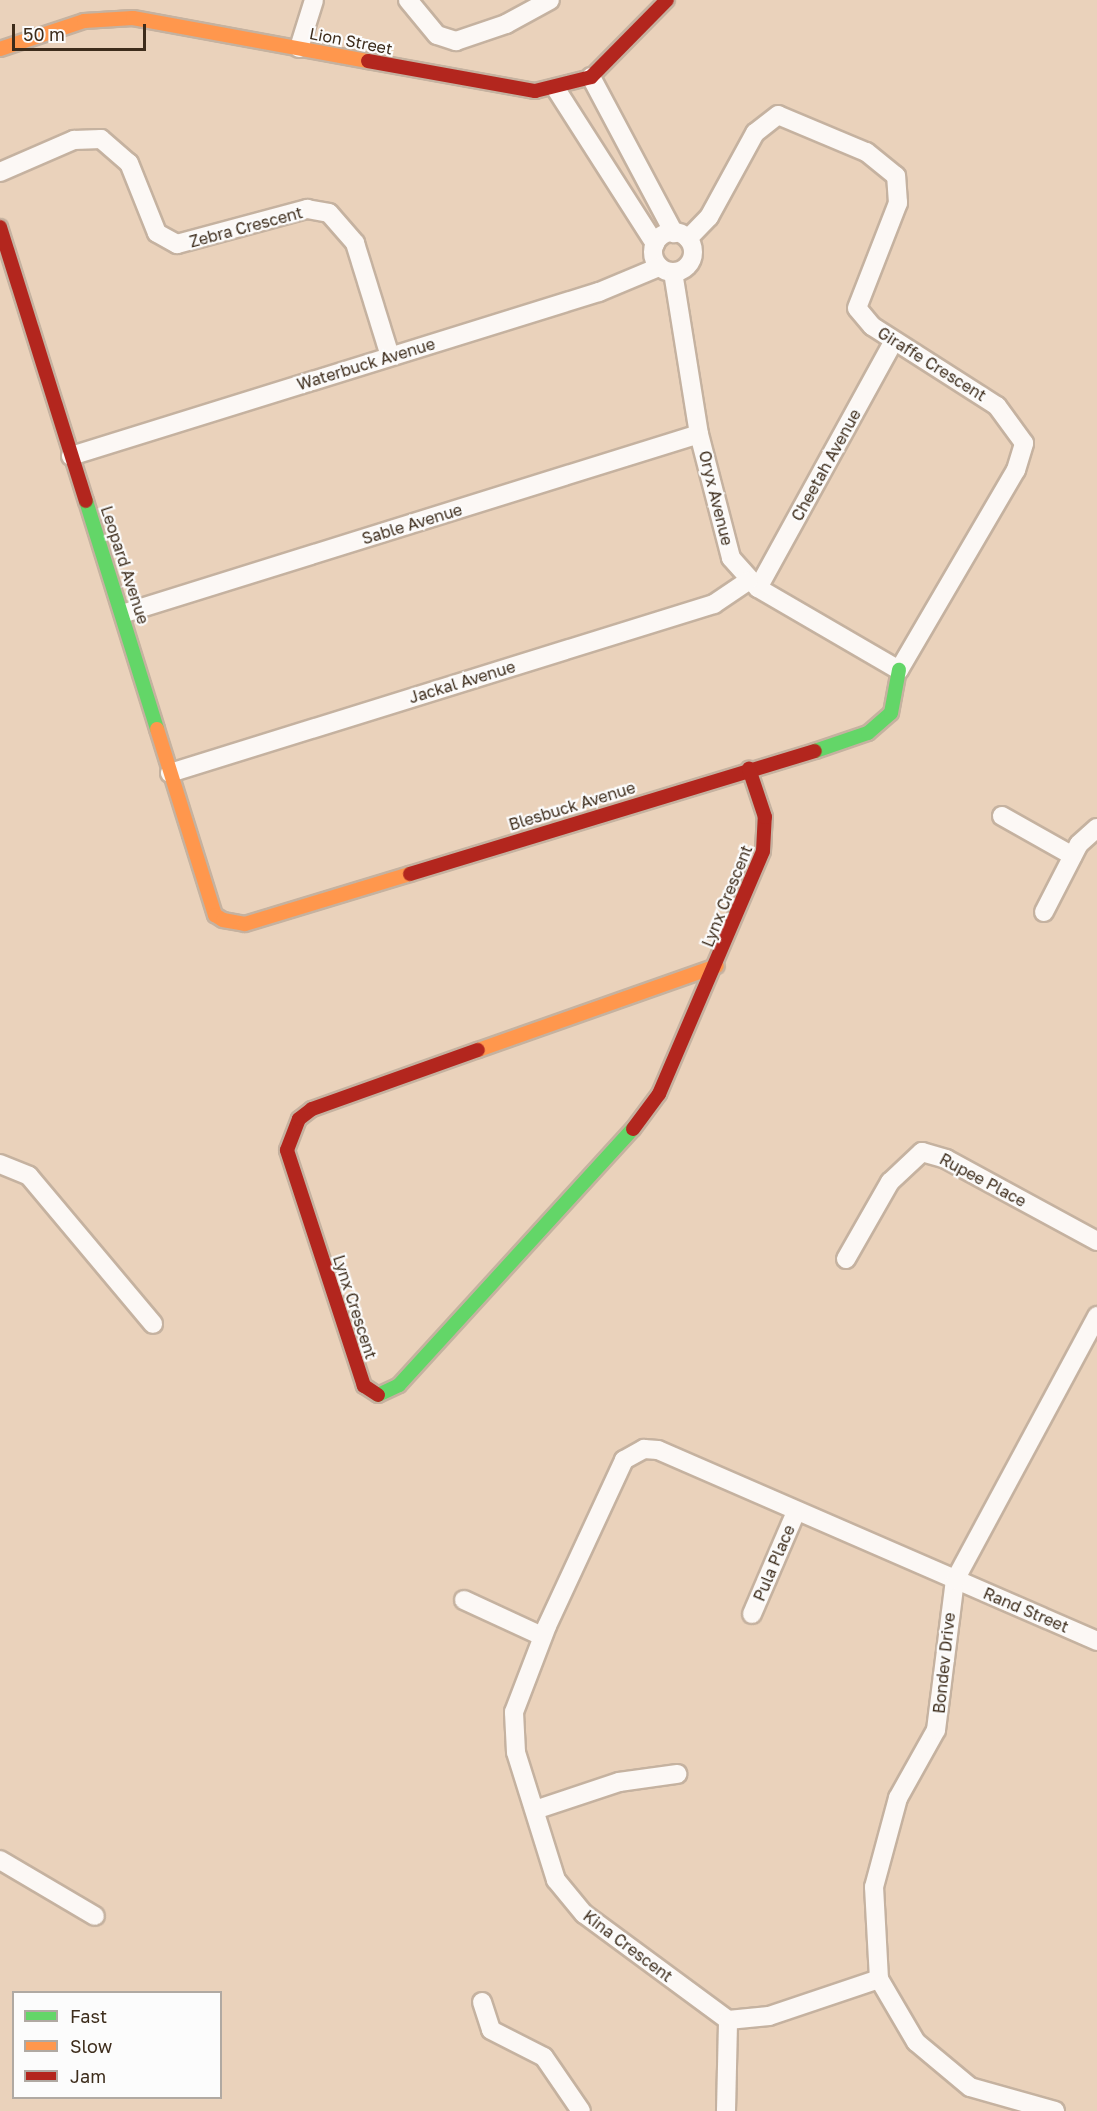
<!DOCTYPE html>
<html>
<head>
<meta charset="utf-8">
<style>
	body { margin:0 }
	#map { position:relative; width:1097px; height:2111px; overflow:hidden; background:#ead2bb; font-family:"Golos Text",sans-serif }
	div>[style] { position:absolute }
	.roads { filter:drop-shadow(2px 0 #c5b2a0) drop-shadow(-2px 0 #c5b2a0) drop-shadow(0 2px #c5b2a0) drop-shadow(0 -2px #c5b2a0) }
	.street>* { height:18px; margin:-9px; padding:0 9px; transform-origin:9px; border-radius:9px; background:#fcf8f5 }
	.street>.ring { margin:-9px; padding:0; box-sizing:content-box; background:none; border:18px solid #fcf8f5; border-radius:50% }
	.fast>* { height:14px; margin:-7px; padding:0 7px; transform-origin:7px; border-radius:7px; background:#63d668 }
	.slow>* { height:14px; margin:-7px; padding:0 7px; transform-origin:7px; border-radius:7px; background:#ff974d }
	.jam>* { height:14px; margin:-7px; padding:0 7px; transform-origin:7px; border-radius:7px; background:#b3261e }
	span { translate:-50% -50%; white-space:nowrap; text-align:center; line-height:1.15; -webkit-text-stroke:4.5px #fcfcfc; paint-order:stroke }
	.street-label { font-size:16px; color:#3d2c1b }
	.legend { position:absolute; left:12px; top:1991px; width:210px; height:108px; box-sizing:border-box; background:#fcfcfc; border:2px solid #b0a9a2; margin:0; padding:8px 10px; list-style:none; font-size:18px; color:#3d2c1b }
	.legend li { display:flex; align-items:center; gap:12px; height:30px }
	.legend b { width:30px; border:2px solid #b0a9a2 }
	.scale { position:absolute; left:12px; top:24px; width:134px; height:27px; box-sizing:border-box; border:3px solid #3d2c1b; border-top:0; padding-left:8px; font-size:18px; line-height:21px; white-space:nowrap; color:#3d2c1b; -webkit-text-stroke:4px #fcfcfc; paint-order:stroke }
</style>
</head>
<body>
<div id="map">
	<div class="roads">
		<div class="street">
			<i style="left:408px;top:0;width:45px;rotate:50.4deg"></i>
			<i style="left:437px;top:35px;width:20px;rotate:18deg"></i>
			<i style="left:456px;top:41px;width:53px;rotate:-18.8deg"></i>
			<i style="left:506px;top:24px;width:50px;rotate:-28.6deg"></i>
			<i style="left:299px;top:48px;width:50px;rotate:-72.6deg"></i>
			<i style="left:591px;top:77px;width:177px;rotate:62deg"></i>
			<i style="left:556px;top:89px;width:184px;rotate:57.4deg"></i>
			<i style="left:0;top:172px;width:81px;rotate:-23.4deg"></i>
			<i style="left:74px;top:140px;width:27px;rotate:-2deg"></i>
			<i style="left:101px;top:139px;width:37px;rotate:41deg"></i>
			<i style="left:129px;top:163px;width:75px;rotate:68.2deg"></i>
			<i style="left:157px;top:233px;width:23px;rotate:29deg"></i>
			<i style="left:177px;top:244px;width:135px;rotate:-15.1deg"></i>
			<i style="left:307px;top:209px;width:22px;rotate:10deg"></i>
			<i style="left:329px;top:213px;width:40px;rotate:49deg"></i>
			<i style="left:355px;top:243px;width:118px;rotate:72.8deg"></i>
			<i class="ring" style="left:653px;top:232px;width:22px;height:22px"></i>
			<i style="left:673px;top:272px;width:164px;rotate:80.9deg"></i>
			<i style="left:699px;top:434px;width:128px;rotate:75.5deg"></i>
			<i style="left:731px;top:558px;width:40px;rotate:48deg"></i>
			<i style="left:758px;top:588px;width:163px;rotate:30.2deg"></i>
			<i style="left:899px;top:670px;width:232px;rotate:-59.7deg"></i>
			<i style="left:1016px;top:470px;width:28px;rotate:-73deg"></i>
			<i style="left:1024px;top:443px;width:46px;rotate:-126.1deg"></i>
			<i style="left:997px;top:406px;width:148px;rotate:-147.4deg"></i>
			<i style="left:872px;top:326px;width:23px;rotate:-130deg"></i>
			<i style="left:857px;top:308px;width:113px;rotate:-68.7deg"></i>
			<i style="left:898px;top:203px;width:27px;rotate:-94deg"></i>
			<i style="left:896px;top:176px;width:38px;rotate:-141deg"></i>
			<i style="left:866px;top:152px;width:95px;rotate:-157.2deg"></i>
			<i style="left:778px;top:115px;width:29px;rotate:142deg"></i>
			<i style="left:755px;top:133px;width:96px;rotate:118.7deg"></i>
			<i style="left:709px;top:217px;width:30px;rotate:134deg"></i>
			<i style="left:71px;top:456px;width:553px;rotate:-17.26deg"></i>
			<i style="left:599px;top:292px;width:65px;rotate:-22.6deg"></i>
			<i style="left:758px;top:588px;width:282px;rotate:-61.2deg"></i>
			<i style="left:125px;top:613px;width:601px;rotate:-17.32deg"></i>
			<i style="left:170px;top:773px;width:570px;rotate:-17.26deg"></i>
			<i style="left:714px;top:604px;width:41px;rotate:-34.1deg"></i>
			<i style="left:1002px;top:816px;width:81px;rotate:29.4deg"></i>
			<i style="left:1044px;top:912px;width:76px;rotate:-62.8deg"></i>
			<i style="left:1079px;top:844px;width:24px;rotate:-42deg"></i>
			<i style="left:0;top:1164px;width:31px;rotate:22deg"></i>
			<i style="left:29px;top:1176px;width:193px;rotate:50deg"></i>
			<i style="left:846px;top:1259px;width:89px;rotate:-60.3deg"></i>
			<i style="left:890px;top:1182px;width:44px;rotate:-43.2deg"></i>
			<i style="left:922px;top:1152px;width:25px;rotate:16deg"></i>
			<i style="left:946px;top:1159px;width:172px;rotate:28.5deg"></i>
			<i style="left:464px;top:1600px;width:86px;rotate:24.8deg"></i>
			<i style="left:752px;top:1614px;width:111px;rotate:-66.7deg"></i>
			<i style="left:535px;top:1810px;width:89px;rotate:-18.4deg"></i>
			<i style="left:619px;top:1782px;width:59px;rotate:-7.9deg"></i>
			<i style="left:0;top:1860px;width:110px;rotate:30.5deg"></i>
			<i style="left:879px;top:1979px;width:116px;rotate:161.4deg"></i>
			<i style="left:769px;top:2016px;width:41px;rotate:174.4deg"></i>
			<i style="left:728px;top:2020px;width:179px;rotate:-143.6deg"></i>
			<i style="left:584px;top:1914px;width:44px;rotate:-129.5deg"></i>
			<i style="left:556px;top:1880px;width:134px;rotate:-107.4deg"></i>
			<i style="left:516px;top:1752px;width:40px;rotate:-92.9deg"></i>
			<i style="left:514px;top:1712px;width:92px;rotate:-69deg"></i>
			<i style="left:547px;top:1626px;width:183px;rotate:-65.1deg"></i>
			<i style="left:624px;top:1460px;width:23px;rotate:-29deg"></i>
			<i style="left:644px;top:1449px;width:14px;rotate:4deg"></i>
			<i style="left:658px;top:1450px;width:479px;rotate:23.5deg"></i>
			<i style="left:482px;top:2002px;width:29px;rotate:72deg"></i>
			<i style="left:491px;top:2030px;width:59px;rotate:27deg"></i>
			<i style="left:544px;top:2057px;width:65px;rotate:55.6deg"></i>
			<i style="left:726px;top:2111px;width:91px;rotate:-88.7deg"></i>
			<i style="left:1055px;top:2111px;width:88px;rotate:-164.2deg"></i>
			<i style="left:970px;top:2087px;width:70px;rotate:-140.2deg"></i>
			<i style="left:916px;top:2042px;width:73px;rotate:-120.4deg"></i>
			<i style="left:879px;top:1979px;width:92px;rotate:-93.1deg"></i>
			<i style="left:874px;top:1887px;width:92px;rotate:-74.9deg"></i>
			<i style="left:898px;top:1798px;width:78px;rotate:-60.8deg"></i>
			<i style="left:936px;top:1730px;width:151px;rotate:-82.8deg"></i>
			<i style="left:955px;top:1580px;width:300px;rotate:-61.7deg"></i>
		</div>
		<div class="fast">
			<i style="left:86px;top:501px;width:239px;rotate:72.7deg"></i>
			<i style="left:815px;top:751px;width:56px;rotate:-18.8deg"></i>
			<i style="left:868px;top:733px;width:30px;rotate:-41deg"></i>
			<i style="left:891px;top:713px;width:44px;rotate:-79.5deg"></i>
			<i style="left:378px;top:1395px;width:23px;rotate:-25deg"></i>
			<i style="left:399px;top:1385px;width:347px;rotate:-47.6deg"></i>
		</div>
		<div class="slow">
			<i style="left:0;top:49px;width:89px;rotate:-18.4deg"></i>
			<i style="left:84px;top:21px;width:49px;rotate:-3.5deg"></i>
			<i style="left:133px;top:18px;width:239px;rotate:10.4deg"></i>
			<i style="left:157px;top:729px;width:195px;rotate:72.7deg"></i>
			<i style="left:215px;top:915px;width:9px;rotate:32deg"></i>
			<i style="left:223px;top:920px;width:22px;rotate:10deg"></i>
			<i style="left:245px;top:924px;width:172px;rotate:-16.9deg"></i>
			<i style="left:478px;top:1050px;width:253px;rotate:-19.4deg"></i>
		</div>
		<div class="jam">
			<i style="left:368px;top:61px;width:170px;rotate:10.2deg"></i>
			<i style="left:535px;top:91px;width:58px;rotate:-14deg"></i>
			<i style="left:591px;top:77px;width:108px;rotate:-45.4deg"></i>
			<i style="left:0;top:227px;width:287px;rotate:72.6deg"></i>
			<i style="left:410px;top:874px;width:423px;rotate:-16.9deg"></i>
			<i style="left:633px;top:1129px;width:44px;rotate:-53.4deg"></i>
			<i style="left:659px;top:1094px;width:264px;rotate:-66.8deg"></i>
			<i style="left:763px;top:851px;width:34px;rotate:-87deg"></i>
			<i style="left:765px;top:817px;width:51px;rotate:-108.4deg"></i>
			<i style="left:378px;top:1395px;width:17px;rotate:-147deg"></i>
			<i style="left:364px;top:1386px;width:248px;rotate:-108.1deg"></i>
			<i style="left:287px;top:1150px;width:33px;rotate:-69deg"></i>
			<i style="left:299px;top:1119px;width:16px;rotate:-38deg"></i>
			<i style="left:312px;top:1109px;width:176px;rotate:-19.6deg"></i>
		</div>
	</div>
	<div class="street-label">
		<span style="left:351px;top:41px;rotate:11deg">Lion Street</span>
		<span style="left:246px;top:227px;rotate:-15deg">Zebra Crescent</span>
		<span style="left:366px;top:364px;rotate:-17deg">Waterbuck Avenue</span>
		<span style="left:932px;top:364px;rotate:32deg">Giraffe Crescent</span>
		<span style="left:826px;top:465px;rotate:-61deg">Cheetah Avenue</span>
		<span style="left:716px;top:498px;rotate:76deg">Oryx Avenue</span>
		<span style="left:412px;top:524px;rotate:-17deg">Sable Avenue</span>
		<span style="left:125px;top:565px;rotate:72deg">Leopard Avenue</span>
		<span style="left:462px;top:682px;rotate:-17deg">Jackal Avenue</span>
		<span style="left:572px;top:806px;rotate:-17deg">Blesbuck Avenue</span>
		<span style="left:727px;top:896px;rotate:-68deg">Lynx Crescent</span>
		<span style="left:983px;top:1180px;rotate:28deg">Rupee Place</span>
		<span style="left:355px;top:1307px;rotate:72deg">Lynx Crescent</span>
		<span style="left:774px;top:1563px;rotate:-67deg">Pula Place</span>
		<span style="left:1026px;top:1610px;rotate:23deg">Rand Street</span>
		<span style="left:944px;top:1663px;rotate:-84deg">Bondev Drive</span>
		<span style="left:628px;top:1946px;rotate:37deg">Kina Crescent</span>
	</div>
	<ul class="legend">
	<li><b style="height:8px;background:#63d668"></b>Fast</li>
	<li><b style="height:8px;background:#ff974d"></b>Slow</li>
	<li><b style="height:8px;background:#b3261e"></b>Jam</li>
	</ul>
	<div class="scale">50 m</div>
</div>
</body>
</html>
